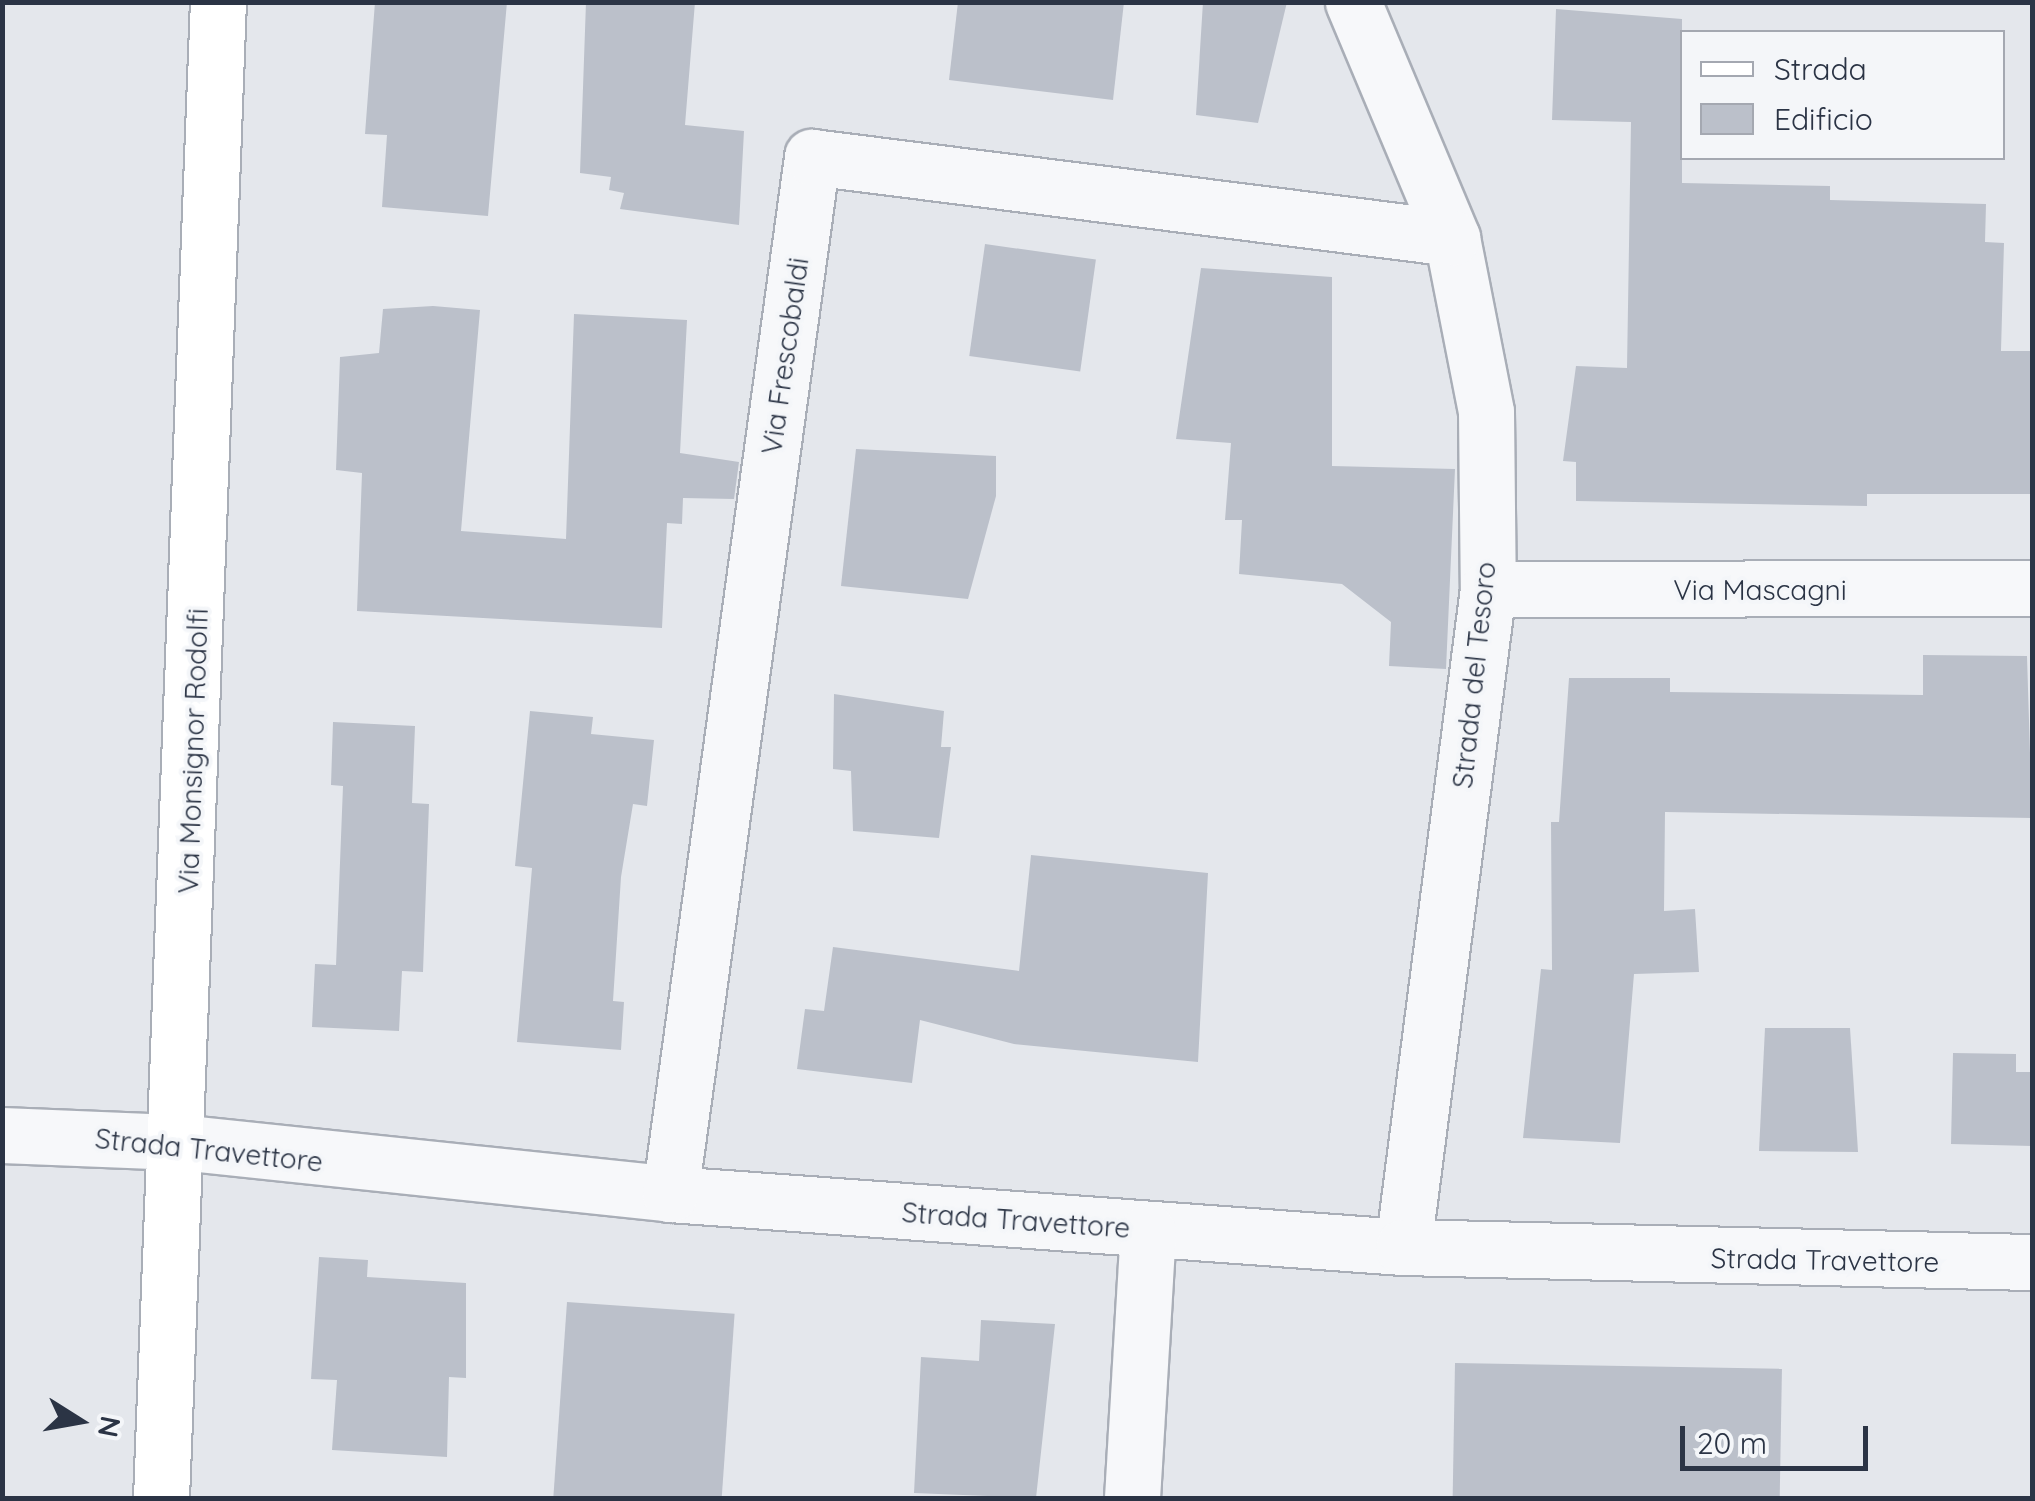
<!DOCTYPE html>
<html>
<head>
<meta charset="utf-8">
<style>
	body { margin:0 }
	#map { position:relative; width:2035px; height:1501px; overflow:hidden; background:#e4e7ec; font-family:Quicksand,sans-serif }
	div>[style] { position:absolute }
	.building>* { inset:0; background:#bbc0ca; transform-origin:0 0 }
	.roads { filter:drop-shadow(2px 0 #a9aeb7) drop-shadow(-2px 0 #a9aeb7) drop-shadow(0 2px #a9aeb7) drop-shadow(0 -2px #a9aeb7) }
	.street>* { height:55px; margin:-27.5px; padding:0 27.5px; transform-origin:27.5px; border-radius:27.5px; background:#f7f8fa }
	.secondary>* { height:55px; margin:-27.5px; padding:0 27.5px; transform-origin:27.5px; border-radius:27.5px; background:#fff }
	span { translate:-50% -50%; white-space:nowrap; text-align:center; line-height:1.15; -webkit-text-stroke:8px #f4f6f9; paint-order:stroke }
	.street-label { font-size:28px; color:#2b3445 }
	.frame { position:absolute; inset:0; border:5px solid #2b3445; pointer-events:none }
	.legend { position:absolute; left:1680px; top:30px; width:325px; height:130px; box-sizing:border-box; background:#f4f6f9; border:2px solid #a4a8b1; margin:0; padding:12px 18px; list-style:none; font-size:30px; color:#2b3445 }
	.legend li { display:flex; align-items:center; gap:20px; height:50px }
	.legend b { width:50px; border:2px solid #a4a8b1 }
	.north { position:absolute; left:30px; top:1371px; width:100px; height:100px; -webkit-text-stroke:8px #f4f6f9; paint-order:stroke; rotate:101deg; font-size:28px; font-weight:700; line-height:40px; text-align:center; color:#2b3445 }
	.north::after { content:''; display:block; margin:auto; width:35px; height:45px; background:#2b3445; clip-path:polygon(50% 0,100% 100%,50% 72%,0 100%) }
	.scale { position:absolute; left:1680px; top:1426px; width:188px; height:45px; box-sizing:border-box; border:5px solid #2b3445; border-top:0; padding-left:12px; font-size:30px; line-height:35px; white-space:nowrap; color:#2b3445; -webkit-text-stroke:8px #f4f6f9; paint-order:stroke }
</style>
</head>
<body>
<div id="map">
	<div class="building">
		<i style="clip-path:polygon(375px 2px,507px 2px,488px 216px,382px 207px,387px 135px,365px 134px)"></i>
		<i style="clip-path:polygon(586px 2px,695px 2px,685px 125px,744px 131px,739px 225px,620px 209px,624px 193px,609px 190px,611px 177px,580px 173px)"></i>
		<i style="clip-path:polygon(958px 2px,1124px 2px,1113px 100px,949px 80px)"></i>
		<i style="clip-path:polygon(1203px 2px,1287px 2px,1258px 123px,1196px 115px)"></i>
		<i style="clip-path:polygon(1556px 9px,1682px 19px,1682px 183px,1830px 186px,1830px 200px,1986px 204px,1985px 242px,2004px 243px,2001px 351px,2032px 351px,2032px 494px,1867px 494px,1867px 506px,1576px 501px,1576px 462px,1563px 461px,1576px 366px,1627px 368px,1631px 122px,1552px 120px)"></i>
		<i style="left:985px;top:244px;width:112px;height:113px;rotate:8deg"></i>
		<i style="clip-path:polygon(1201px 268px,1332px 277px,1332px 466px,1455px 469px,1446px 669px,1389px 666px,1391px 622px,1342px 584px,1239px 574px,1242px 520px,1225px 520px,1231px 443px,1176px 439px)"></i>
		<i style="clip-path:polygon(433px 306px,480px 310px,461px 531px,566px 539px,574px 314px,687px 320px,680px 453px,739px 462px,734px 499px,683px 498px,682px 524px,667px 523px,662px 628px,357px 611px,362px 473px,336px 470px,340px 357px,379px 353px,383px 309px)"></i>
		<i style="clip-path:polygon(856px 449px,996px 456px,996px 496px,968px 599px,841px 586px)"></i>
		<i style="clip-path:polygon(1923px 655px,2027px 656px,2032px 818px,1665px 812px,1664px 911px,1695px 909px,1699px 972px,1634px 974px,1620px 1143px,1523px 1138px,1541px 969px,1552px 970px,1551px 822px,1559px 822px,1569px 678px,1670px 678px,1670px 692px,1923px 695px)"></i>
		<i style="clip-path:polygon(834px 694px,944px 711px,941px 747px,951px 747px,939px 838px,853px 831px,851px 771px,833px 769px)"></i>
		<i style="clip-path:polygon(530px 711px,593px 717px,591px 734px,654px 740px,647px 806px,633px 804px,621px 877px,613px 1001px,624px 1002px,621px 1050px,517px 1042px,532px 868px,515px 866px)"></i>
		<i style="clip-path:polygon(333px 722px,415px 726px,412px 803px,429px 804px,423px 972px,402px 971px,399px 1031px,312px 1027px,315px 964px,336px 965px,343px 786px,331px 785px)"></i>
		<i style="clip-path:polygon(1031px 855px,1208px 873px,1198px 1062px,1014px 1044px,920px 1020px,912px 1083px,797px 1069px,805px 1009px,824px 1011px,833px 947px,1019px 971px)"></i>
		<i style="clip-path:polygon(1765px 1028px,1850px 1028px,1858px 1152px,1759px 1151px)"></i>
		<i style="clip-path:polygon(1953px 1053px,2016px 1054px,2016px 1072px,2032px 1072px,2032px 1146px,1951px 1144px)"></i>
		<i style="clip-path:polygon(319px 1257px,368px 1260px,367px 1277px,466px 1283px,466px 1378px,449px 1377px,447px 1457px,332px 1450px,337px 1380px,311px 1379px)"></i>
		<i style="left:567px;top:1302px;width:168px;height:197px;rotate:4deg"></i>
		<i style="clip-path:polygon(981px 1320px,1055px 1324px,1036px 1498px,914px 1493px,921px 1357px,979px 1361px)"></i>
		<i style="left:1455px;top:1363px;width:327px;height:135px;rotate:1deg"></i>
	</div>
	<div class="roads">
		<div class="street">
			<i style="left:1353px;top:2px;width:256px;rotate:67.2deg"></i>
			<i style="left:1452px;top:238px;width:177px;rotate:78.9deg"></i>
			<i style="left:1486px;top:412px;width:177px;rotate:89.4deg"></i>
			<i style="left:1488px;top:589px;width:663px;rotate:97.36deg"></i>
			<i style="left:1488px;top:589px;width:544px;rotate:-0.11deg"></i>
			<i style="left:2px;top:1135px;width:177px;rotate:2.3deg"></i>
			<i style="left:179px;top:1142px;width:494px;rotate:6deg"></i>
			<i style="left:670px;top:1194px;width:735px;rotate:4.14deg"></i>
			<i style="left:1403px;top:1247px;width:629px;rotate:1.37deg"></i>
			<i style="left:670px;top:1194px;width:1047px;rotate:-82.2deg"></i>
			<i style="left:812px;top:157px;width:645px;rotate:7.21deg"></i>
			<i style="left:1132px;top:1498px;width:267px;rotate:-86.6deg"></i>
		</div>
		<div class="secondary">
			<i style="left:161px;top:1498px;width:1497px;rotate:-87.82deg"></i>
		</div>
	</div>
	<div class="street-label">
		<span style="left:785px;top:356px;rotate:-82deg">Via Frescobaldi</span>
		<span style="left:1760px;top:590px">Via Mascagni</span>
		<span style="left:1474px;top:675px;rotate:-84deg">Strada del Tesoro</span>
		<span style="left:193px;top:751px;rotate:-88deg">Via Monsignor Rodolfi</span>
		<span style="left:209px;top:1150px;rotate:6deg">Strada Travettore</span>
		<span style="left:1016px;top:1220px;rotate:4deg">Strada Travettore</span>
		<span style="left:1825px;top:1260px;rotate:1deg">Strada Travettore</span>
	</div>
	<div class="frame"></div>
	<ul class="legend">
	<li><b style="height:12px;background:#fff"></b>Strada</li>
	<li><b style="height:28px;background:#bbc0ca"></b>Edificio</li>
	</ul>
	<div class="north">N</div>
	<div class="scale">20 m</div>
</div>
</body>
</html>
